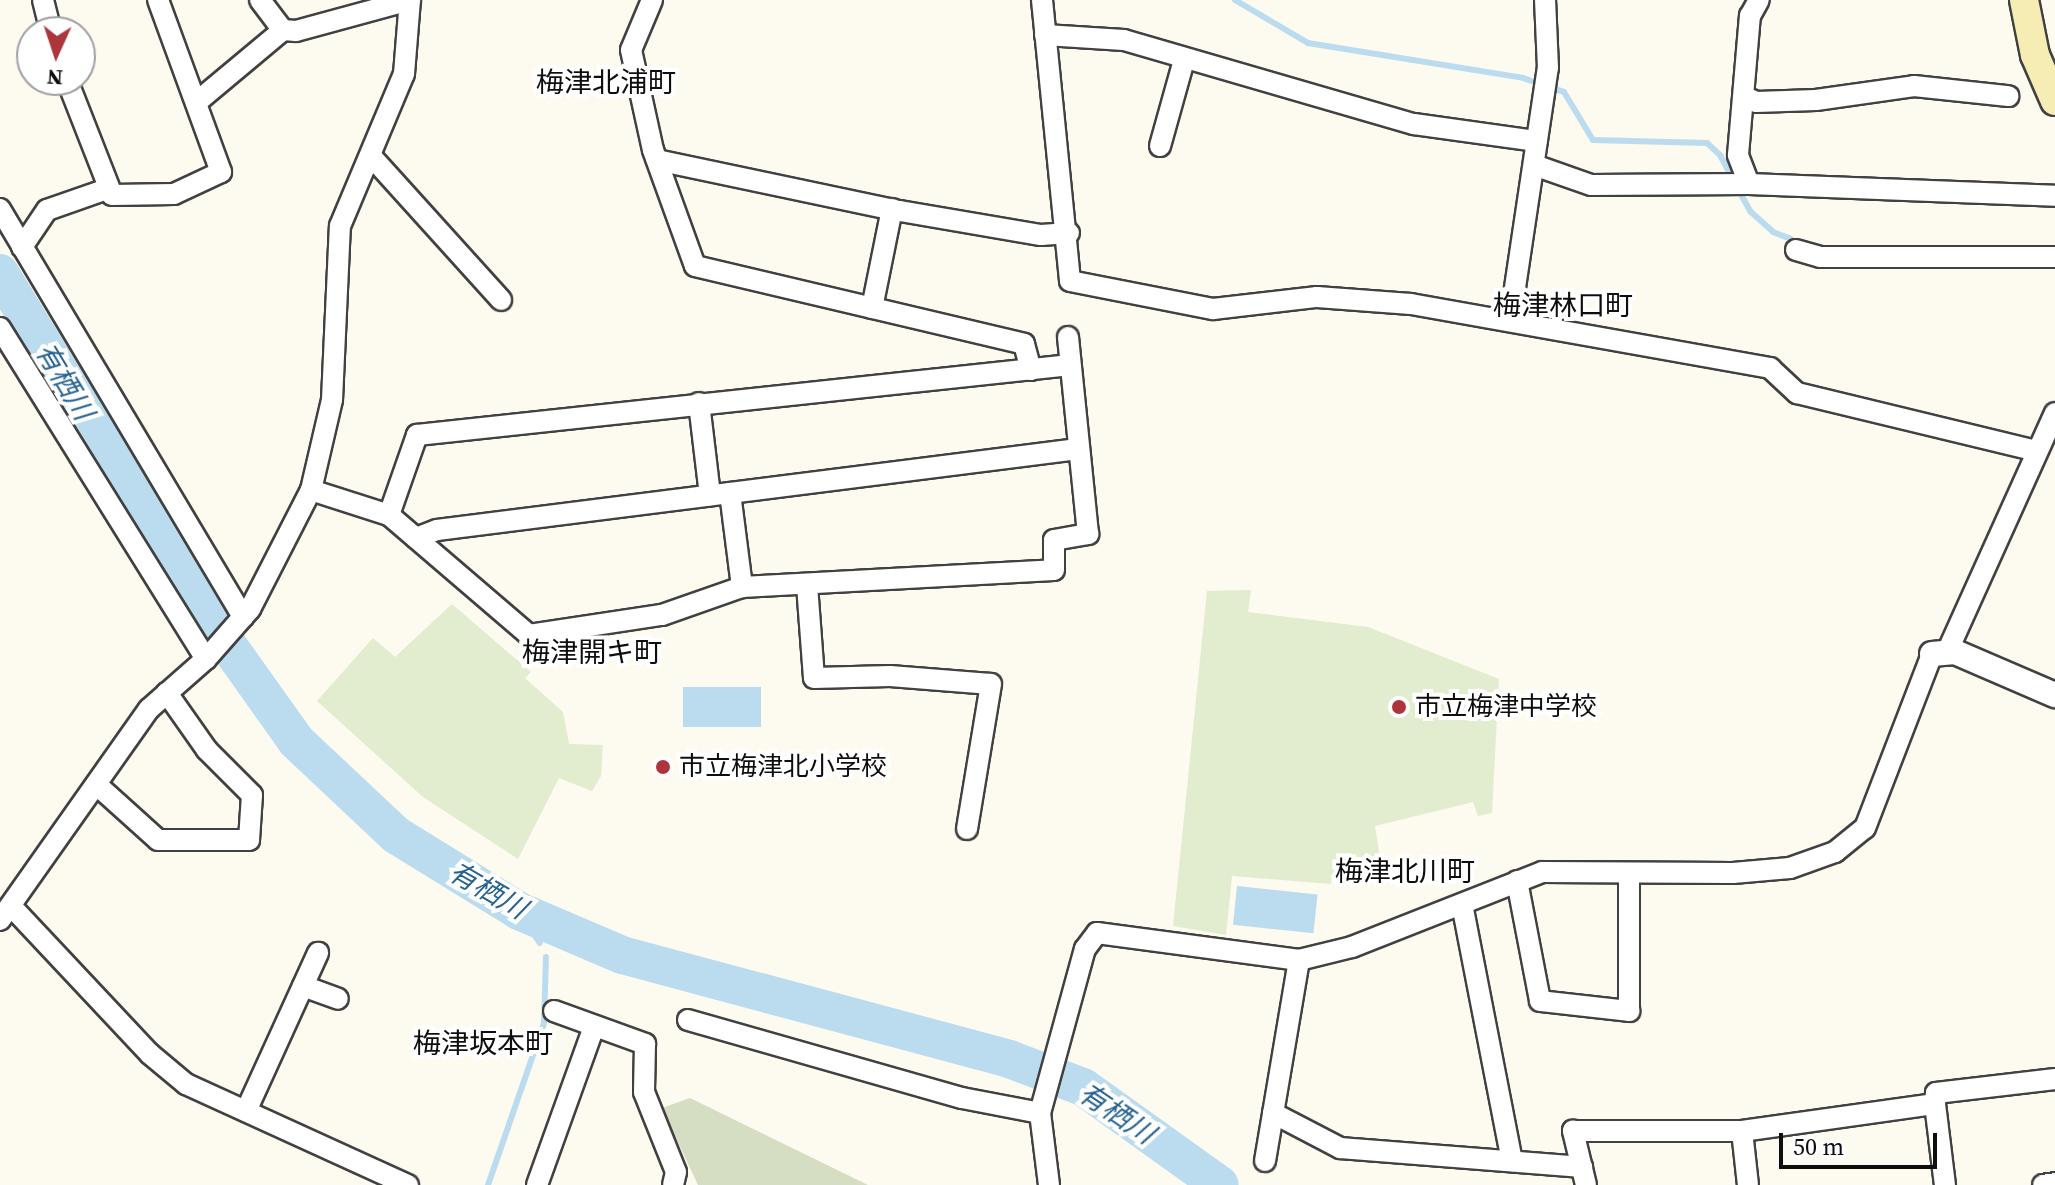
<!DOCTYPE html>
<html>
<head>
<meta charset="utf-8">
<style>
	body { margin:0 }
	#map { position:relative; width:2055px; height:1185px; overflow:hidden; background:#fdfaf0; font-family:"Source Serif 4","Noto Sans JP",serif }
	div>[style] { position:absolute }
	.cemetery>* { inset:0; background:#d5ddc3 }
	.pitch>* { inset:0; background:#e2ecce }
	.water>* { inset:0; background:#bbdcef; transform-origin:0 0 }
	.stream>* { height:6px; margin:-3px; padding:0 3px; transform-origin:3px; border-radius:3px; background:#bbdcef }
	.river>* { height:38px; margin:-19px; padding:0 19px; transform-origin:19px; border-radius:19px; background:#bbdcef }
	.roads { filter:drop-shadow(2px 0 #414141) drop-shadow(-2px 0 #414141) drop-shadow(0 2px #414141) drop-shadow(0 -2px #414141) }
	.minor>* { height:20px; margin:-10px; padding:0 10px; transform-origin:10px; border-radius:10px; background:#fff }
	.tertiary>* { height:24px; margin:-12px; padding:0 12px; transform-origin:12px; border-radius:12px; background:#fff }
	.secondary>* { height:28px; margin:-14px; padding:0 14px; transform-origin:14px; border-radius:14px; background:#f5edb3 }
	.dots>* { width:22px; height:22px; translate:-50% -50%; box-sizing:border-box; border:4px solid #fff; border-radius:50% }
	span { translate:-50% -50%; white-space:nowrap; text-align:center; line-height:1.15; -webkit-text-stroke:8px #fff; paint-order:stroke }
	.poi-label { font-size:26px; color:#0e0e0e }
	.left { translate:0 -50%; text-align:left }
	.neighbourhood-label { font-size:28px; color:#0e0e0e }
	.water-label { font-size:28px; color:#266391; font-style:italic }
	.north { position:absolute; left:16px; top:16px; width:80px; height:80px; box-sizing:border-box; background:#fff; border:2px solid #9f9f9f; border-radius:50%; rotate:183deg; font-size:22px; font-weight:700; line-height:32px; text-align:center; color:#0e0e0e }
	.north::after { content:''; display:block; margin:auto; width:28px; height:36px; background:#ad363d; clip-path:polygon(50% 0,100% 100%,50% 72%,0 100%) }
	.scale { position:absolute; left:1779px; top:1133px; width:158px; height:36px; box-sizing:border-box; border:4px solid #0e0e0e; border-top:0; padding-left:10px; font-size:24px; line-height:28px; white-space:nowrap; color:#0e0e0e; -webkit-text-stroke:6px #fff; paint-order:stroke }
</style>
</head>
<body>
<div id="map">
	<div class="cemetery">
		<i style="clip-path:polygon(690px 1098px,868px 1185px,698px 1185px,662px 1108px)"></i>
	</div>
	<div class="pitch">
		<i style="clip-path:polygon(1251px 590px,1248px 612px,1368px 627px,1499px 679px,1492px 813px,1478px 816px,1473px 802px,1375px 826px,1383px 878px,1332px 874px,1331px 884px,1232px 876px,1226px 935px,1173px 926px,1207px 591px)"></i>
		<i style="clip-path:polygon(452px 604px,531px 672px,525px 678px,563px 712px,569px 744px,603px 745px,601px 776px,592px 791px,559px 778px,518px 859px,423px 797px,317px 701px,373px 638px,395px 657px)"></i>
	</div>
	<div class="water">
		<i style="left:683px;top:687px;width:78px;height:40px"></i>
		<i style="left:1237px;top:886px;width:81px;height:39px;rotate:6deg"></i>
	</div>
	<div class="stream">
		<i style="left:1235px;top:0;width:85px;rotate:30.5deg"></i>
		<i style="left:1308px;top:43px;width:218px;rotate:9.2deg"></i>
		<i style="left:1523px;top:78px;width:43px;rotate:18.9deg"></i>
		<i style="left:1564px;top:92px;width:56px;rotate:58.9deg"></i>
		<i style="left:1593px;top:140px;width:114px;rotate:1.5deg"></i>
		<i style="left:1707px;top:143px;width:18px;rotate:43deg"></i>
		<i style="left:1720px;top:155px;width:27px;rotate:62deg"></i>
		<i style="left:1738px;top:189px;width:26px;rotate:61deg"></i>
		<i style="left:1751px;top:212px;width:30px;rotate:42deg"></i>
		<i style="left:1773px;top:232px;width:19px;rotate:21deg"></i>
		<i style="left:519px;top:911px;width:38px;rotate:57deg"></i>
		<i style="left:488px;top:1185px;width:171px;rotate:-70.9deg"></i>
		<i style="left:544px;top:1023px;width:66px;rotate:-88.3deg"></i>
	</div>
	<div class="river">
		<i style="left:0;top:273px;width:411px;rotate:58.7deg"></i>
		<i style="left:213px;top:624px;width:143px;rotate:54.6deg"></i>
		<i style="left:296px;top:741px;width:137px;rotate:43.2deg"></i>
		<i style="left:396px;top:835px;width:145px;rotate:31.7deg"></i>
		<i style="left:519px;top:911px;width:112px;rotate:23.1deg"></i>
		<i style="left:622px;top:955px;width:401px;rotate:15deg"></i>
		<i style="left:1009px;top:1059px;width:79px;rotate:20.7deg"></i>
		<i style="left:1083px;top:1087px;width:168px;rotate:35.6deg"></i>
	</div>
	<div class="roads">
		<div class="minor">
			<i style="left:43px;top:0;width:33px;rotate:76deg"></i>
			<i style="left:260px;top:0;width:38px;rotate:53deg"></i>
			<i style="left:652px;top:0;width:54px;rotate:112.8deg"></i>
			<i style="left:631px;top:50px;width:102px;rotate:77.6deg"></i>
			<i style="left:653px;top:150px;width:123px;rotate:70.1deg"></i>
			<i style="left:695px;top:266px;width:338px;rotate:13.3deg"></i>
			<i style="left:1024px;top:344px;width:27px;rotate:75deg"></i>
			<i style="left:1042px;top:0;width:282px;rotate:84.3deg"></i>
			<i style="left:1070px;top:281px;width:146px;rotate:11.1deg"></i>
			<i style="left:1213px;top:309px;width:105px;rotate:-6.6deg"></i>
			<i style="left:1317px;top:297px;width:94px;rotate:4.3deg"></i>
			<i style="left:1411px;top:304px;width:365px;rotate:10.1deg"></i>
			<i style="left:1770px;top:368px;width:37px;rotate:43deg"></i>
			<i style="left:1797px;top:393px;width:246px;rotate:13.6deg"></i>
			<i style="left:1045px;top:35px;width:79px;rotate:3.6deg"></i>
			<i style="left:1124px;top:40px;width:302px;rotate:16.2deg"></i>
			<i style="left:1414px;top:124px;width:124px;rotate:7.9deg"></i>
			<i style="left:67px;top:80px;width:123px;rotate:68.6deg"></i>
			<i style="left:112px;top:195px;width:62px;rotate:-0.9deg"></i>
			<i style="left:174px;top:194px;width:52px;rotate:-25.1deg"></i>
			<i style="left:221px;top:172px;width:183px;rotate:-110.1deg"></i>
			<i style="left:1745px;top:97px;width:12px;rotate:24deg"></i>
			<i style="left:1756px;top:102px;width:60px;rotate:-1.9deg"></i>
			<i style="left:1816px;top:100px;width:99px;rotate:-8.1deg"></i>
			<i style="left:1914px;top:86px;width:95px;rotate:6.1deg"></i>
			<i style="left:198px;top:101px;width:111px;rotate:-39.9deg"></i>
			<i style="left:283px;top:30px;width:13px;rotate:4deg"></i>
			<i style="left:296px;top:31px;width:118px;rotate:-15.2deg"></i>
			<i style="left:1160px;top:146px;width:89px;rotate:-74.4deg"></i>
			<i style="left:371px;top:156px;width:194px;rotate:47.9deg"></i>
			<i style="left:657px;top:160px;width:248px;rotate:11.9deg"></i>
			<i style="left:900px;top:211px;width:143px;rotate:9.7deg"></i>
			<i style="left:1041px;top:235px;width:28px;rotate:-4deg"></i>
			<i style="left:1534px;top:165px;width:60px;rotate:19.3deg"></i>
			<i style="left:1591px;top:185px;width:158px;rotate:-0.4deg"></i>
			<i style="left:1749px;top:184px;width:306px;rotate:2.2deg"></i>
			<i style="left:1749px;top:184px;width:31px;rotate:-111deg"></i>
			<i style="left:1738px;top:155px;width:140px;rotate:-85.1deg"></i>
			<i style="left:1750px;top:16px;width:18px;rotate:-61deg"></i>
			<i style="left:0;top:209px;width:475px;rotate:59.2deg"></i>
			<i style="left:22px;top:247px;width:45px;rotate:-56deg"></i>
			<i style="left:47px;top:210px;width:64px;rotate:-19.3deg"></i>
			<i style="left:1796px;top:250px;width:25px;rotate:16deg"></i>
			<i style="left:1820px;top:257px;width:235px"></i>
			<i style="left:872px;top:308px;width:101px;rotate:-78.6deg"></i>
			<i style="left:1510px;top:321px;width:256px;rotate:-81.5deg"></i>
			<i style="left:1548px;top:68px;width:68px;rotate:-92.5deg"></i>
			<i style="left:0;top:328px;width:390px;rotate:58.1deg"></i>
			<i style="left:699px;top:403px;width:93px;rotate:83.2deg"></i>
			<i style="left:311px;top:490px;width:82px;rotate:17.8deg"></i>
			<i style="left:389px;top:515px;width:184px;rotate:40.6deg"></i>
			<i style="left:529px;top:635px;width:134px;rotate:-8.6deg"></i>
			<i style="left:662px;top:615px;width:85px;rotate:-19.3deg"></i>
			<i style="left:742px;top:587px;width:312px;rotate:-3.1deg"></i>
			<i style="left:1054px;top:570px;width:30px;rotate:-90deg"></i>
			<i style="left:1054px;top:540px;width:35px;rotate:-10deg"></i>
			<i style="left:1088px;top:534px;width:198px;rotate:-95.8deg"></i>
			<i style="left:730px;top:493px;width:95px;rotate:82.7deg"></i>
			<i style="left:389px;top:515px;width:85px;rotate:-70.7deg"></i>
			<i style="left:417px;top:435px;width:657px;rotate:-6.12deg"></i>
			<i style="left:416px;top:538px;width:22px;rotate:-21deg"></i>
			<i style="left:437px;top:530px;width:646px;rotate:-7.2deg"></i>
			<i style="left:807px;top:585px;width:93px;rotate:85.7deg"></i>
			<i style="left:814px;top:678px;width:76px;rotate:-1.5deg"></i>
			<i style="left:890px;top:676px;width:101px;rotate:4.5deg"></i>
			<i style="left:991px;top:684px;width:147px;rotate:99.4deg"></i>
			<i style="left:1948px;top:650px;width:260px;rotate:-65.7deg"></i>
			<i style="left:97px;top:785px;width:82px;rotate:42deg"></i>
			<i style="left:158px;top:840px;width:91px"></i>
			<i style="left:249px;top:840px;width:45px;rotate:-86.2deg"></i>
			<i style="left:252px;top:795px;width:64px;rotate:-135deg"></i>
			<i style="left:207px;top:750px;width:70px;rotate:-125.1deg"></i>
			<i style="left:1517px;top:881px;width:122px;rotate:79.1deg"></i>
			<i style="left:1540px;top:1001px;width:90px;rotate:6.4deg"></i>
			<i style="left:1629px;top:1011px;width:138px;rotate:-90deg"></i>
			<i style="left:1462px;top:904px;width:262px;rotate:79deg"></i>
			<i style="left:11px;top:906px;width:203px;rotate:46.8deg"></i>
			<i style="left:150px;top:1054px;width:47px;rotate:39.8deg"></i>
			<i style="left:186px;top:1084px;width:244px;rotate:24.5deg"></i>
			<i style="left:0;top:920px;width:258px;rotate:-54.8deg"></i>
			<i style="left:149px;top:709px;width:76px;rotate:-41.3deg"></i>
			<i style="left:206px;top:659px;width:67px;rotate:-48.7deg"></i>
			<i style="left:250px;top:609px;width:134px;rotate:-62.9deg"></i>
			<i style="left:311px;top:490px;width:92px;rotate:-76.9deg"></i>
			<i style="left:332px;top:400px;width:174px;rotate:-87.4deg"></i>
			<i style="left:340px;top:226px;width:165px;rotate:-67.2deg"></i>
			<i style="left:404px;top:74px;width:74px;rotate:-85.4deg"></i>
			<i style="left:303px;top:986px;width:37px;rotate:20deg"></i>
			<i style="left:554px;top:1011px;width:97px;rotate:19.9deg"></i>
			<i style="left:645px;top:1044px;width:48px;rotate:91.2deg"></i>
			<i style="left:644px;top:1092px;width:86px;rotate:68.2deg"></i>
			<i style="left:676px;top:1172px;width:13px;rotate:103deg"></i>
			<i style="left:688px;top:1020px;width:285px;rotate:15.9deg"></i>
			<i style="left:962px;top:1098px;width:79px;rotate:10.9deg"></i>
			<i style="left:1935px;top:1104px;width:82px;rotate:83deg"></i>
			<i style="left:246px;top:1111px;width:174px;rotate:-65.5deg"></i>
			<i style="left:1273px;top:1113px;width:76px;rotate:27.6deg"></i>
			<i style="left:1340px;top:1148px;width:243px;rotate:4.5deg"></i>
			<i style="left:1742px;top:1131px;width:54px;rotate:83.7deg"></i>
			<i style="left:1265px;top:1161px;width:204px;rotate:-80.4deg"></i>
			<i style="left:537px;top:1185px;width:168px;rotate:-70.2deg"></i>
			<i style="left:1049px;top:1185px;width:73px;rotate:-97.1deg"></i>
			<i style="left:1040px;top:1113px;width:170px;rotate:-74.7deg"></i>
			<i style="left:1085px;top:949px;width:20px;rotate:-53deg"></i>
			<i style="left:1097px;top:933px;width:204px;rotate:7.6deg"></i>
			<i style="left:1299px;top:960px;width:55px;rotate:-13.8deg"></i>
			<i style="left:1352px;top:947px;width:204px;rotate:-21.5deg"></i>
			<i style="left:1542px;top:872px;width:191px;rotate:0.3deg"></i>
			<i style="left:1733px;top:873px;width:57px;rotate:-5deg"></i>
			<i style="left:1790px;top:868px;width:48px;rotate:-19.6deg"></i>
			<i style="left:1835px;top:852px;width:38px;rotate:-39deg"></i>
			<i style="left:1865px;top:828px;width:186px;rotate:-68.9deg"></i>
			<i style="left:1586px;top:1185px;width:56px;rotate:-103.5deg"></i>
			<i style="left:1573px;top:1131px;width:169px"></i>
			<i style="left:1742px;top:1131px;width:195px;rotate:-8deg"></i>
			<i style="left:1935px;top:1104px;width:11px;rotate:-85deg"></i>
			<i style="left:1936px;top:1093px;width:120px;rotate:-6.7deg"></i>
			<i style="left:2043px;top:1185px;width:12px;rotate:-9deg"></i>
		</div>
		<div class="tertiary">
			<i style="left:1932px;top:654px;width:23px;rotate:-5deg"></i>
			<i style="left:1955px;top:652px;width:109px;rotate:23.3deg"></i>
		</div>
		<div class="secondary">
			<i style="left:2024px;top:0;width:56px;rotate:78.7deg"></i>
			<i style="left:2035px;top:55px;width:50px;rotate:66.5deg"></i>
		</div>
	</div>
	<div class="dots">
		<i style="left:1399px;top:707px;background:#ad363d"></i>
		<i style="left:663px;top:767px;background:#ad363d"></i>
	</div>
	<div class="poi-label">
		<span class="left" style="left:1415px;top:707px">市立梅津中学校</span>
		<span class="left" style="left:679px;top:767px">市立梅津北小学校</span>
	</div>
	<div class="neighbourhood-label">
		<span style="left:606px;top:82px">梅津北浦町</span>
		<span style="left:1563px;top:305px">梅津林口町</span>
		<span style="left:592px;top:652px">梅津開キ町</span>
		<span style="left:1405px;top:871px">梅津北川町</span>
		<span style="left:483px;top:1043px">梅津坂本町</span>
	</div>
	<div class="water-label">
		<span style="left:65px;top:381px;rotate:59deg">有栖川</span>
		<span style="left:488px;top:890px;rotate:30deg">有栖川</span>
		<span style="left:1117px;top:1113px;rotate:34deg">有栖川</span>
	</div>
	<div class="north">N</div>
	<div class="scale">50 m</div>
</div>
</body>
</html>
